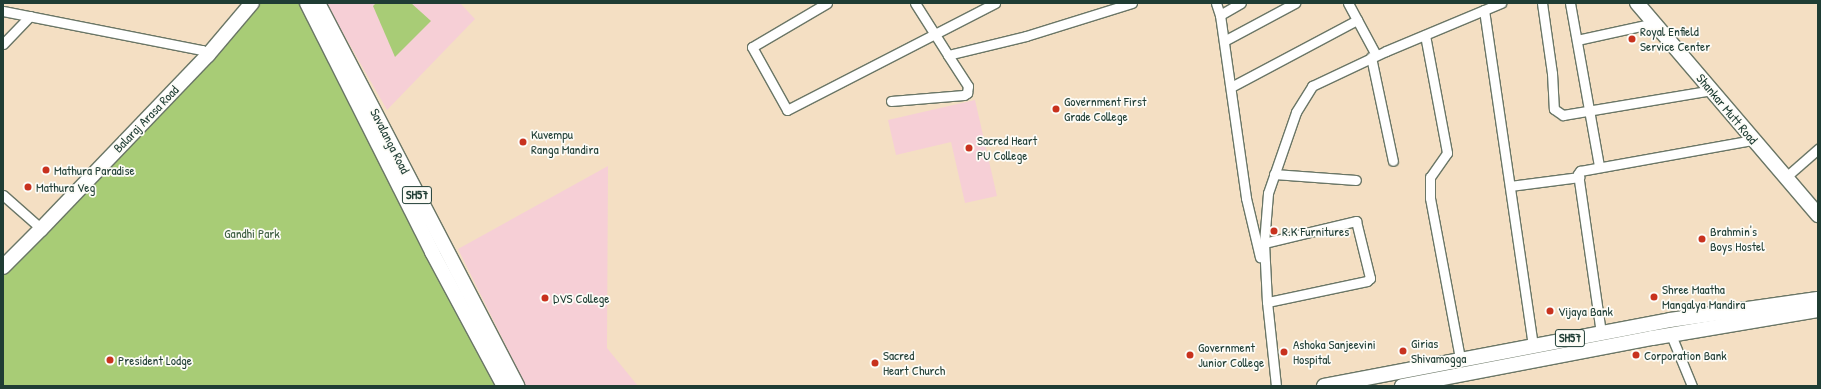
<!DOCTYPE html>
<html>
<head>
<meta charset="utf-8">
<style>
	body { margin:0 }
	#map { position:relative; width:1821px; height:389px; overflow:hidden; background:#f4dfc3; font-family:"Patrick Hand",sans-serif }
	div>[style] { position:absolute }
	.built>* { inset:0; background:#f6cfd6 }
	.green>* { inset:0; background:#a8cc76 }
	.roads { filter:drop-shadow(1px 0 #6a7666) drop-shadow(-1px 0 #6a7666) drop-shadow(0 1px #6a7666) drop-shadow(0 -1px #6a7666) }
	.minor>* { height:9px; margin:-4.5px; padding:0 4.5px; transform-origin:4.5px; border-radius:4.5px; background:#fff }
	.primary>* { height:14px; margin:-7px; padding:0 7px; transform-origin:7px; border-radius:7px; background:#fff }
	.dots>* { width:11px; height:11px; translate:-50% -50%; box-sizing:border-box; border:2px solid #fdfcf7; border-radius:50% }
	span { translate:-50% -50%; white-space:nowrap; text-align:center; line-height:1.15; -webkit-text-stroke:3.5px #fdfcf7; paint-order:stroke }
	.shield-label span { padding:1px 3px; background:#fdfcf7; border:1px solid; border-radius:3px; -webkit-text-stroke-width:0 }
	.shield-label { font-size:12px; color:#1f3d34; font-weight:700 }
	.poi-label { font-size:13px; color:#1f3d34 }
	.left { translate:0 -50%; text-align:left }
	.street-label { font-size:13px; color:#1f3d34 }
	.park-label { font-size:13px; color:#416144 }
	.frame { position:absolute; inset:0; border:4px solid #1f3d34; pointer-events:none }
</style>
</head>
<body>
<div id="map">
	<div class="built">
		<i style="clip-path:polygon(326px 3px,460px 3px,475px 19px,387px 110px)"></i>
		<i style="clip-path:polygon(975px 100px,997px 196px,965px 203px,951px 142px,896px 155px,888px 120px)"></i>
		<i style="clip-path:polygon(608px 166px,607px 348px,638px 386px,526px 386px,458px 249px)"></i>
	</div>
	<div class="green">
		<i style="clip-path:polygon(258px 3px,308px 3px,503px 386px,3px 386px,3px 275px)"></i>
		<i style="clip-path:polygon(376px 3px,411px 3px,431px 21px,395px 57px,373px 6px)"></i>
	</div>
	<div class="roads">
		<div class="minor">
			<i style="left:827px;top:3px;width:87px;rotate:149.6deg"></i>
			<i style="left:752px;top:47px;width:72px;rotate:60.9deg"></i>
			<i style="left:787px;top:110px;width:234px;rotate:-27.2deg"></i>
			<i style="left:915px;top:3px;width:62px;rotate:57.6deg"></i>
			<i style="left:948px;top:55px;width:80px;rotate:-13.7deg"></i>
			<i style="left:1026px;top:36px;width:111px;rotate:-17.3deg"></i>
			<i style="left:1216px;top:3px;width:13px;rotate:72deg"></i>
			<i style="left:1220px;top:15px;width:185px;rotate:81.9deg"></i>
			<i style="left:1246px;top:198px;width:61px;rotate:76.7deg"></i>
			<i style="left:1348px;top:3px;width:59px;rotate:61.7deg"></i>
			<i style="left:1542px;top:3px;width:71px;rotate:81.9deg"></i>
			<i style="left:1552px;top:73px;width:36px;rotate:87deg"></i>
			<i style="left:1554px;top:109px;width:11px;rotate:34deg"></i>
			<i style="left:1563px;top:115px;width:151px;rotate:-9.5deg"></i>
			<i style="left:1570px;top:3px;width:166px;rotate:79.9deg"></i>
			<i style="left:1484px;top:10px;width:339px;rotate:81.7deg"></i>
			<i style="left:3px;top:11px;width:203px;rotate:11.1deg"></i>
			<i style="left:202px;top:50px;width:8px;rotate:40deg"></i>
			<i style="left:1220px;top:15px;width:24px;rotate:-30deg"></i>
			<i style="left:1425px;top:35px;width:120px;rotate:79.4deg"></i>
			<i style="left:1447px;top:153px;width:29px;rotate:125deg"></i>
			<i style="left:1430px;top:177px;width:21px;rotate:90deg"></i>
			<i style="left:1430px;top:198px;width:164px;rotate:79.4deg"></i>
			<i style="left:1577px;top:40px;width:80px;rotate:-12.3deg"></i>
			<i style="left:1224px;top:41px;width:81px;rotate:-28.2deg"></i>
			<i style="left:3px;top:44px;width:39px;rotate:-46deg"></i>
			<i style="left:1371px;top:57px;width:106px;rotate:78.1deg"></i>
			<i style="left:1231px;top:87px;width:143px;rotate:-28deg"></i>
			<i style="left:891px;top:101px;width:73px;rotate:-4.7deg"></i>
			<i style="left:964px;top:95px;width:4px;rotate:-34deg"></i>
			<i style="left:967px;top:93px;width:7px;rotate:-82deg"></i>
			<i style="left:968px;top:86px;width:37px;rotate:-123deg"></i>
			<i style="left:1274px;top:174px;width:82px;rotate:4.2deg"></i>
			<i style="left:1786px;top:177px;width:43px;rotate:-41.2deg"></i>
			<i style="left:1510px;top:186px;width:70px;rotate:-7.4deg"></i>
			<i style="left:3px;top:195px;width:44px;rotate:41.3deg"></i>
			<i style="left:1264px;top:243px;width:95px;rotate:-13.4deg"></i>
			<i style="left:1356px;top:221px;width:59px;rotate:76.2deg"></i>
			<i style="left:1370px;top:278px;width:4px;rotate:135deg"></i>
			<i style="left:1367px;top:281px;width:102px;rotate:168.1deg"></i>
			<i style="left:1601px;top:333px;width:161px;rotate:-98.2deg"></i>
			<i style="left:1578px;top:174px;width:4px;rotate:-56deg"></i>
			<i style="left:1580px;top:171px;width:176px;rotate:-10.2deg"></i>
			<i style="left:1671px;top:335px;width:55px;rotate:67.6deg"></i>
			<i style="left:1276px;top:386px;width:84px;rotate:-96.1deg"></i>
			<i style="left:1267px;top:302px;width:59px;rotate:-92.9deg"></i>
			<i style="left:1264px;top:243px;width:50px;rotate:-85.4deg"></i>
			<i style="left:1268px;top:193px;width:86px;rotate:-70.9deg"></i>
			<i style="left:1296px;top:112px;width:31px;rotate:-58deg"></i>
			<i style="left:1312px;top:86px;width:82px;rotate:-25.3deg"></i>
			<i style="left:1386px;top:51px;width:125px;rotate:-22.7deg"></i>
		</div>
		<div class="primary">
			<i style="left:307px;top:3px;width:279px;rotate:63.3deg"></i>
			<i style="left:432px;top:252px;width:152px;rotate:61.8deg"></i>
			<i style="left:318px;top:3px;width:432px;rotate:62.5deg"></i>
			<i style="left:1637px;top:3px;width:279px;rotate:49.5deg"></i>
			<i style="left:3px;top:267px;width:54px;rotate:-45deg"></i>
			<i style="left:41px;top:229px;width:241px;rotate:-46.2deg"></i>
			<i style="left:208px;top:55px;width:68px;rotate:-49.8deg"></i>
			<i style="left:1324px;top:386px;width:352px;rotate:-10.8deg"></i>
			<i style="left:1670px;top:320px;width:149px;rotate:-8.1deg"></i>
			<i style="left:1402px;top:386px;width:255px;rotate:-10.9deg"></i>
			<i style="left:1652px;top:338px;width:168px;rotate:-9.6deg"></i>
		</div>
	</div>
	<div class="dots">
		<i style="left:1632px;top:39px;background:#c8321e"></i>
		<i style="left:1056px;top:109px;background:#c8321e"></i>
		<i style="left:523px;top:142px;background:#c8321e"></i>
		<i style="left:969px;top:148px;background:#c8321e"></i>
		<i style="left:46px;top:170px;background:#c8321e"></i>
		<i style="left:28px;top:187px;background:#c8321e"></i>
		<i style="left:1274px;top:231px;background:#c8321e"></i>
		<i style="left:1702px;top:239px;background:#c8321e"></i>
		<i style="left:1654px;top:297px;background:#c8321e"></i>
		<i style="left:545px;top:298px;background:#c8321e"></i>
		<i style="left:1550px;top:311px;background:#c8321e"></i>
		<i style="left:1403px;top:351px;background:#c8321e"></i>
		<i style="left:1284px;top:352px;background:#c8321e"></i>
		<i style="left:1190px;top:355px;background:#c8321e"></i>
		<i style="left:1636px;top:355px;background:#c8321e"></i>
		<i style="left:110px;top:360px;background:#c8321e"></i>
		<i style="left:875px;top:363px;background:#c8321e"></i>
	</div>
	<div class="shield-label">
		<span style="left:417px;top:195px">SH57</span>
		<span style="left:1570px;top:338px">SH57</span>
	</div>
	<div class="poi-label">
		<span class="left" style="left:1640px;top:39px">Royal Enfield<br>Service Center</span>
		<span class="left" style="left:1064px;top:109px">Government First<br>Grade College</span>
		<span class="left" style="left:531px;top:142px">Kuvempu<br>Ranga Mandira</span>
		<span class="left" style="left:977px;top:148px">Sacred Heart<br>PU College</span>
		<span class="left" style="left:54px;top:170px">Mathura Paradise</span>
		<span class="left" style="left:36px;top:187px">Mathura Veg</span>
		<span class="left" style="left:1282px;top:231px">R.K Furnitures</span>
		<span class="left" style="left:1710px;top:239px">Brahmin's<br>Boys Hostel</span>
		<span class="left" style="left:1662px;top:297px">Shree Maatha<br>Mangalya Mandira</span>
		<span class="left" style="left:553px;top:298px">DVS College</span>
		<span class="left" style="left:1558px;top:311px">Vijaya Bank</span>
		<span class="left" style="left:1411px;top:351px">Girias<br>Shivamogga</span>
		<span class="left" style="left:1293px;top:352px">Ashoka Sanjeevini<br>Hospital</span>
		<span class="left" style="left:1198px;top:355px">Government<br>Junior College</span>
		<span class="left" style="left:1644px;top:355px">Corporation Bank</span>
		<span class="left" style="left:883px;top:363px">Sacred<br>Heart Church</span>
		<span class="left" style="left:118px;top:360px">President Lodge</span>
	</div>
	<div class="street-label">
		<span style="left:1727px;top:109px;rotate:50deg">Shankar Mutt Road</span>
		<span style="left:146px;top:119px;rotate:-46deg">Balaraj Arasa Road</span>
		<span style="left:390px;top:141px;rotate:63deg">Savalanga Road</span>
	</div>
	<div class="park-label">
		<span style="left:252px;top:233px">Gandhi Park</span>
	</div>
	<div class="frame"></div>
</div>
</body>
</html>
